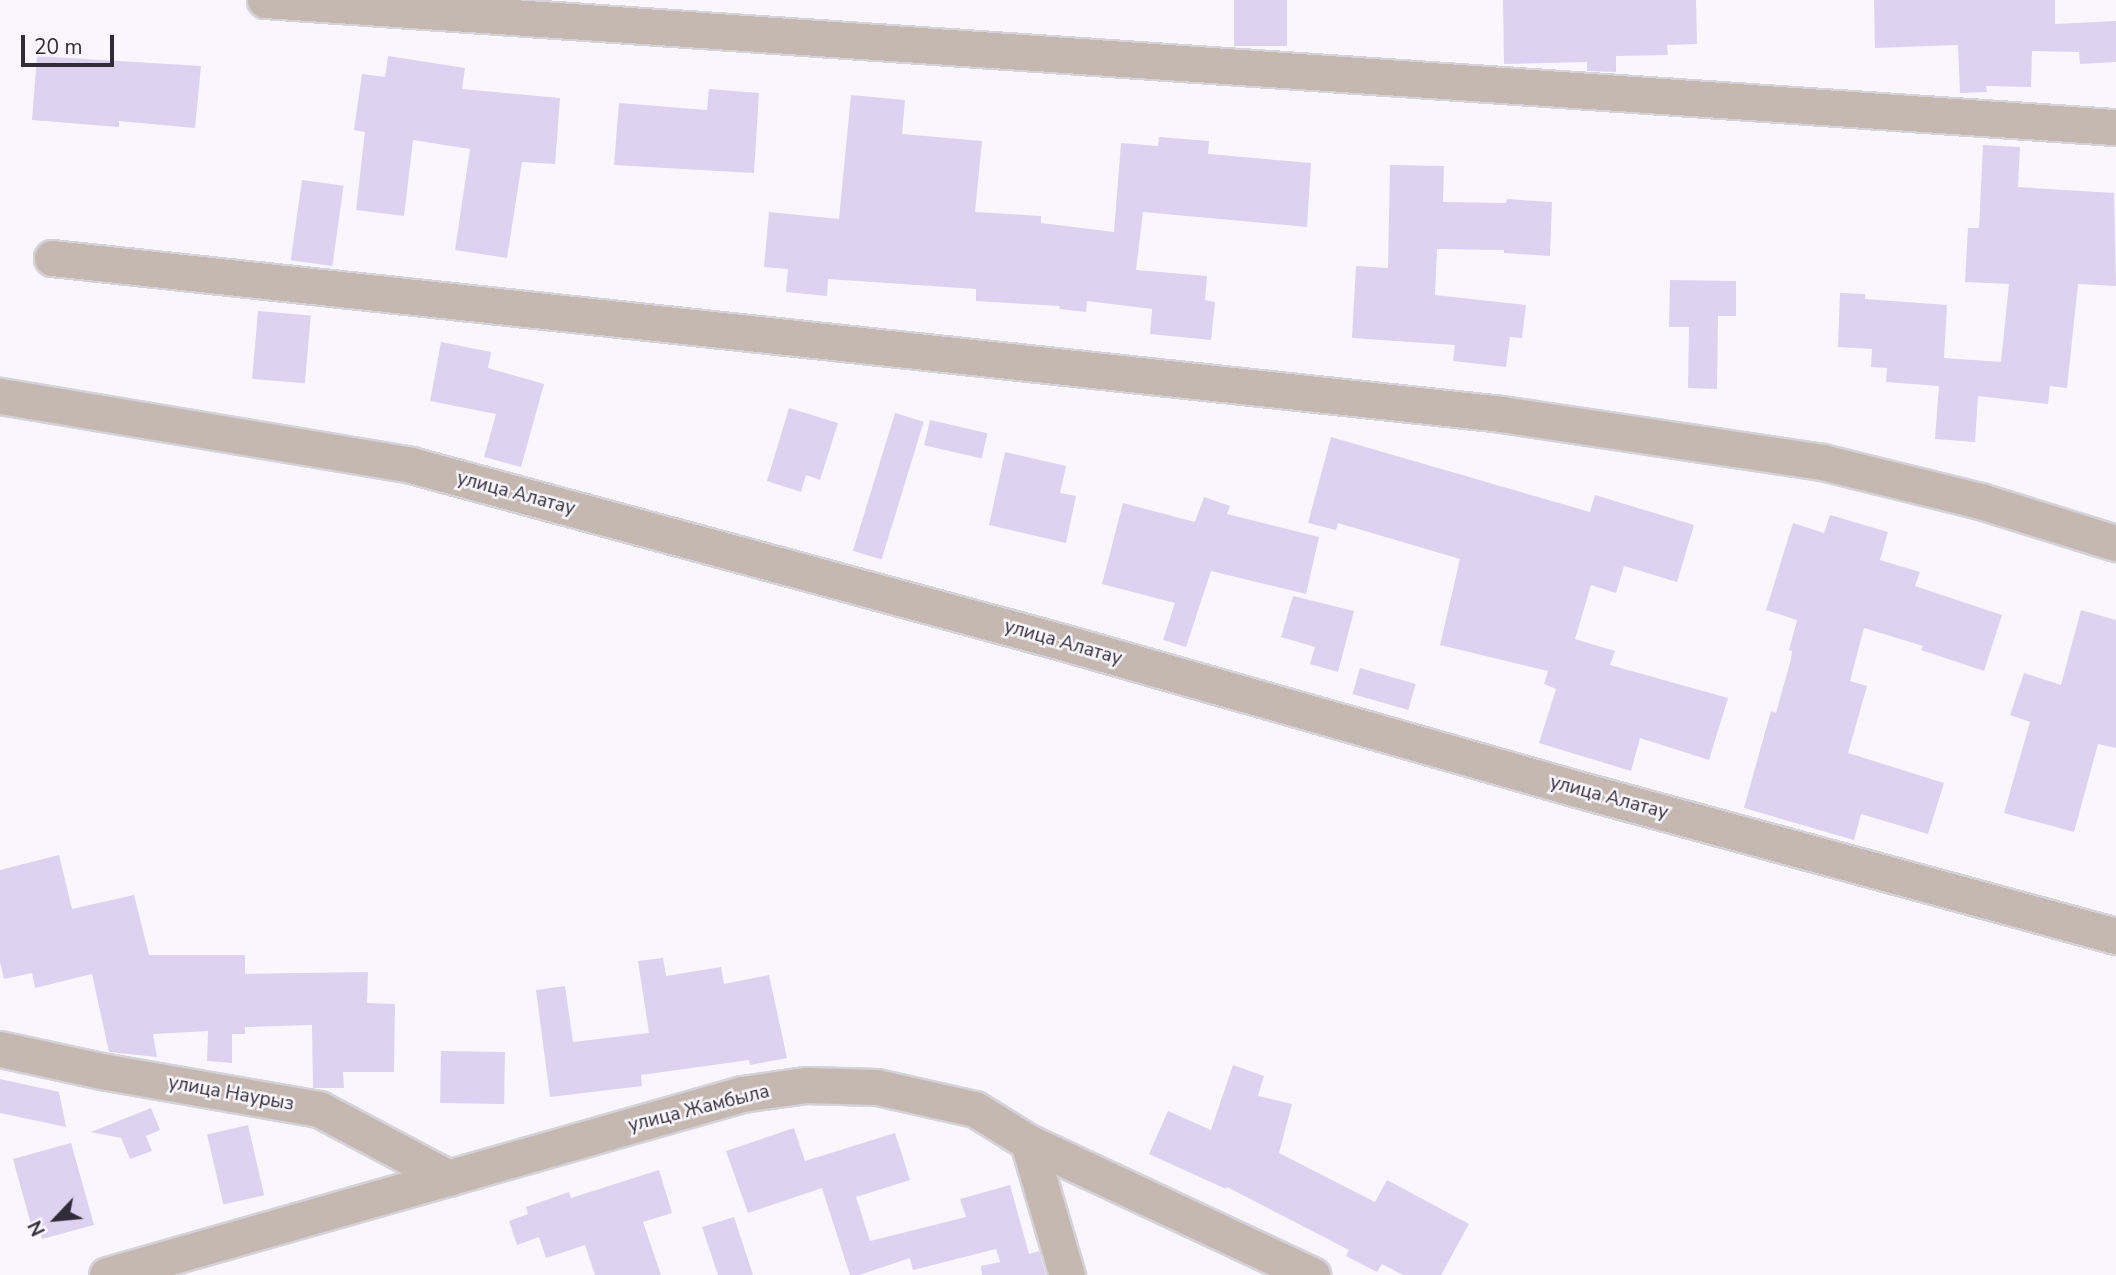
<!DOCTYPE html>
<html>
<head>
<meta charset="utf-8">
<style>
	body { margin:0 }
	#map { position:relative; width:2116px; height:1275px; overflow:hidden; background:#f9f7fd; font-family:"Nunito Sans",sans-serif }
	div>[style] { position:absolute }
	.building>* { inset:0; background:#ddd2f0; transform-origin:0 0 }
	.roads { filter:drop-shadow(2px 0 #d5d2da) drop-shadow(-2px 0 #d5d2da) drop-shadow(0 2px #d5d2da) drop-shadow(0 -2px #d5d2da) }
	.street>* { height:35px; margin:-17.5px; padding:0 17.5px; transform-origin:17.5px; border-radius:17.5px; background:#c5b8b0 }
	span { translate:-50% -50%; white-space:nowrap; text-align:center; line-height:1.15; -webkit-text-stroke:5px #f9f7fd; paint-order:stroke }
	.street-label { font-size:19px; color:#302c38 }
	.north { position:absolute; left:21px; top:1184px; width:70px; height:70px; -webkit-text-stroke:5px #f9f7fd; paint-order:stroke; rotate:244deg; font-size:19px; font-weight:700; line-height:28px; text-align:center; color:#302c38 }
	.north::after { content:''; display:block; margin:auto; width:24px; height:32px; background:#302c38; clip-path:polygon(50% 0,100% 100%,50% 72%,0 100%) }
	.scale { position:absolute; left:21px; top:35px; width:93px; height:32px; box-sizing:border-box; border:4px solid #302c38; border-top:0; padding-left:9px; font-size:21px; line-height:24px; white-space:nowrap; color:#302c38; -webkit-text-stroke:5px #f9f7fd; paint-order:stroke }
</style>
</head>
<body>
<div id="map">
	<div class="building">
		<i style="left:1234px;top:0;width:53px;height:46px"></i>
		<i style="clip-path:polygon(1503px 0,1696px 0,1697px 44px,1667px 45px,1668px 55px,1616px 56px,1616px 72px,1587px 71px,1587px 62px,1504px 64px)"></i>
		<i style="clip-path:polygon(1874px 0,2055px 0,2055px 24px,2116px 21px,2116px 62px,2080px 64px,2079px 52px,2032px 51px,2031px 87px,1986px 86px,1987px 92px,1960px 93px,1958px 45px,1875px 48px)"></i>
		<i style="clip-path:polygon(37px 56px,201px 66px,195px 128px,119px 121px,119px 127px,32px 120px)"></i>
		<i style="clip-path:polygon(388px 56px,465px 68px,462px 89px,560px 98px,555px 164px,522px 162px,507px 258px,455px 250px,470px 149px,413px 140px,404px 216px,356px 210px,365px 132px,354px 130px,362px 74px,385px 77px)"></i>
		<i style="clip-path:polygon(709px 89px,759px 93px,754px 173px,614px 165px,619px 103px,707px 110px)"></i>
		<i style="clip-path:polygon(851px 95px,905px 100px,902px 134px,982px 141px,975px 212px,1041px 216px,1041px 223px,1114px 232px,1121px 143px,1158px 146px,1159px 137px,1209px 141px,1208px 154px,1311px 163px,1307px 227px,1143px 212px,1136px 270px,1207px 276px,1205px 300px,1215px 302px,1211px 340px,1150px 334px,1152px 309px,1087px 301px,1086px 312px,1059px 309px,1060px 306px,976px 301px,976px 289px,828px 279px,827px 296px,786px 292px,788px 269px,764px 267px,769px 212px,839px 219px)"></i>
		<i style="clip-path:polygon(1983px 145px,2020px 147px,2018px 187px,2114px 193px,2116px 286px,2078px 284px,2067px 388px,2050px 386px,2048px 404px,1978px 396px,1975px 442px,1935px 439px,1939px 386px,1886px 382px,1887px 368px,1871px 367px,1872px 349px,1838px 347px,1840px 293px,1865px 294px,1865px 299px,1947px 305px,1944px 358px,2001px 362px,2009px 284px,1965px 282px,1968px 228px,1979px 228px)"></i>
		<i style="clip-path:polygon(1390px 165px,1444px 166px,1443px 202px,1506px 203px,1507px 199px,1552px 202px,1550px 256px,1504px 253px,1504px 250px,1437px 249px,1435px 295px,1526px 305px,1522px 338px,1510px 337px,1506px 367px,1453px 361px,1455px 345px,1352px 338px,1356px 266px,1388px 268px)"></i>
		<i style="left:302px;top:180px;width:42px;height:81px;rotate:8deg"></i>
		<i style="clip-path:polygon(1670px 280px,1736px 281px,1736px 316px,1718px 316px,1717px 389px,1688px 388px,1689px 327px,1669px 327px)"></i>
		<i style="left:258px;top:311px;width:53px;height:68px;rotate:5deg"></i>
		<i style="clip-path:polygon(441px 342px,491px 352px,488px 368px,544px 384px,521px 467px,484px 457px,496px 414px,430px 401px)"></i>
		<i style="clip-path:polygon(789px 408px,838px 423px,820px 480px,806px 475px,801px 492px,767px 481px)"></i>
		<i style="left:895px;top:413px;width:30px;height:144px;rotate:17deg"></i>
		<i style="left:930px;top:420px;width:59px;height:26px;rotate:13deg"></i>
		<i style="clip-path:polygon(1331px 437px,1590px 512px,1595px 495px,1694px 525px,1677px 582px,1624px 566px,1616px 593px,1591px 585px,1575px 639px,1615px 651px,1610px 665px,1728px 698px,1709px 760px,1640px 738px,1631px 771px,1539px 743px,1556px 689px,1544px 684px,1548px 671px,1440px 645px,1460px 559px,1338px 523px,1336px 530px,1308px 523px)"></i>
		<i style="clip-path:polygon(1005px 452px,1066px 466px,1060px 493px,1076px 496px,1066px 543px,989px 525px)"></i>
		<i style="clip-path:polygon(1204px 497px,1230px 506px,1227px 514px,1319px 537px,1306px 594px,1211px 571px,1186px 647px,1163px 640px,1175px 603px,1102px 584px,1123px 503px,1195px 522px)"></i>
		<i style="clip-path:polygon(1830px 515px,1888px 532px,1880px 560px,1920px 572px,1915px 586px,2002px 615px,1984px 671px,1921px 650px,1923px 646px,1864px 628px,1850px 681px,1867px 686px,1848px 753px,1944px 783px,1928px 834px,1861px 814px,1854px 840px,1744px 808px,1771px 711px,1776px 713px,1791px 659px,1792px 651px,1789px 650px,1797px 620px,1766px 610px,1793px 523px,1824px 533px)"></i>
		<i style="clip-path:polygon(1293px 596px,1354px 611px,1338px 672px,1310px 664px,1315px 647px,1281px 637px)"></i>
		<i style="clip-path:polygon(2081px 610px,2116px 620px,2116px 748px,2098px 744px,2074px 832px,2004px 813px,2030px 722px,2010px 715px,2024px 673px,2061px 685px)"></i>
		<i style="left:1360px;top:668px;width:58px;height:27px;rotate:16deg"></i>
		<i style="clip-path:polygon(59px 855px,72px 909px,134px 895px,149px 955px,245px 955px,245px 974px,368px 972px,367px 1003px,395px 1004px,394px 1072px,343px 1072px,344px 1088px,313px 1088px,312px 1025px,245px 1027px,245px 1034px,232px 1034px,232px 1063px,207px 1061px,208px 1031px,153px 1034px,157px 1057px,109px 1052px,92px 974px,35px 988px,32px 973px,4px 979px,0 962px,0 870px)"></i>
		<i style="clip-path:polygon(663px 958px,666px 976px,721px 967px,724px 984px,769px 975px,787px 1058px,750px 1065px,749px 1060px,641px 1075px,642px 1086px,550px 1097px,536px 990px,565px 986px,573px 1042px,649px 1033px,638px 961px)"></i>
		<i style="left:441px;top:1051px;width:64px;height:52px;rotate:1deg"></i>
		<i style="clip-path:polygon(1233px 1065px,1264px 1076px,1258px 1096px,1292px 1104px,1279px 1153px,1375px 1202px,1387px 1180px,1469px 1224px,1441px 1275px,1403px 1275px,1382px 1264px,1377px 1272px,1346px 1256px,1349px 1250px,1227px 1187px,1226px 1189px,1149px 1154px,1168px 1111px,1211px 1130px)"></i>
		<i style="clip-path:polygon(0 1079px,59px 1092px,66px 1127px,0 1113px)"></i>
		<i style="clip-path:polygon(151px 1108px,160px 1130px,146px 1136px,152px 1151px,130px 1159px,121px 1138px,91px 1132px)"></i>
		<i style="left:248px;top:1125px;width:72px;height:42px;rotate:77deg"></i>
		<i style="clip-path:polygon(794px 1128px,805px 1161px,895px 1133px,910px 1180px,856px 1197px,870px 1241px,966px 1217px,960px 1199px,1010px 1185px,1029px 1254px,1039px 1251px,1046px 1275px,982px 1275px,981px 1266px,1000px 1262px,996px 1249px,913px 1270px,910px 1258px,859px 1275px,850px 1275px,822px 1188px,748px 1213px,726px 1151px)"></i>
		<i style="clip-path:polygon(71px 1143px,94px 1225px,42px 1239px,38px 1227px,32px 1228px,13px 1159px)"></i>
		<i style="clip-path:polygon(659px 1170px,672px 1213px,643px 1222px,661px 1275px,595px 1275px,585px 1245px,546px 1258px,539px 1237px,517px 1245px,509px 1221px,528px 1214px,526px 1207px,569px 1192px,571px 1198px)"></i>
		<i style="clip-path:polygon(734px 1217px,753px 1275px,718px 1275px,702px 1227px)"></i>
	</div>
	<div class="roads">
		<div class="street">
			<i style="left:265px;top:0;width:1855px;rotate:3.93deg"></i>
			<i style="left:52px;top:258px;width:1457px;rotate:6.14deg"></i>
			<i style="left:1501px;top:414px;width:325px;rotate:8.5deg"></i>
			<i style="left:1822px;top:462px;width:163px;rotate:13.9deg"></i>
			<i style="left:1980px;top:501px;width:142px;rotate:17.2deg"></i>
			<i style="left:0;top:396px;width:417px;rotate:9.5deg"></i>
			<i style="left:411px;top:465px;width:675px;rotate:15.21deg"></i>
			<i style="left:1062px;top:642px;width:536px;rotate:15.93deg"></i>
			<i style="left:1577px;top:789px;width:559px;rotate:15.26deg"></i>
			<i style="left:0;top:1049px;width:103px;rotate:12.3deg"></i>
			<i style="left:101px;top:1071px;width:221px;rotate:9.9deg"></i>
			<i style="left:319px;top:1109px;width:147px;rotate:28deg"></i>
			<i style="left:1028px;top:1142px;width:139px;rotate:73.7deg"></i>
			<i style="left:107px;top:1275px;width:660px;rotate:-15.91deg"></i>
			<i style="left:742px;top:1094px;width:65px;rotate:-8deg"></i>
			<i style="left:806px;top:1085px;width:71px;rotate:1.6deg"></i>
			<i style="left:877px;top:1087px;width:100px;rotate:12.7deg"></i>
			<i style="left:975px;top:1109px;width:62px;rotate:31.9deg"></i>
			<i style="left:1028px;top:1142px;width:314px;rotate:25.1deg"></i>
		</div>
	</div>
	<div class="street-label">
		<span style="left:516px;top:494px;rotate:15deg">улица Алатау</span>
		<span style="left:1063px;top:643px;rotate:16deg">улица Алатау</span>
		<span style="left:1609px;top:798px;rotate:15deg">улица Алатау</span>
		<span style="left:231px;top:1094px;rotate:10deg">улица Наурыз</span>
		<span style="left:699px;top:1109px;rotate:-14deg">улица Жамбыла</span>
	</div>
	<div class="north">N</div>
	<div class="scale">20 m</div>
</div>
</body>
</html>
